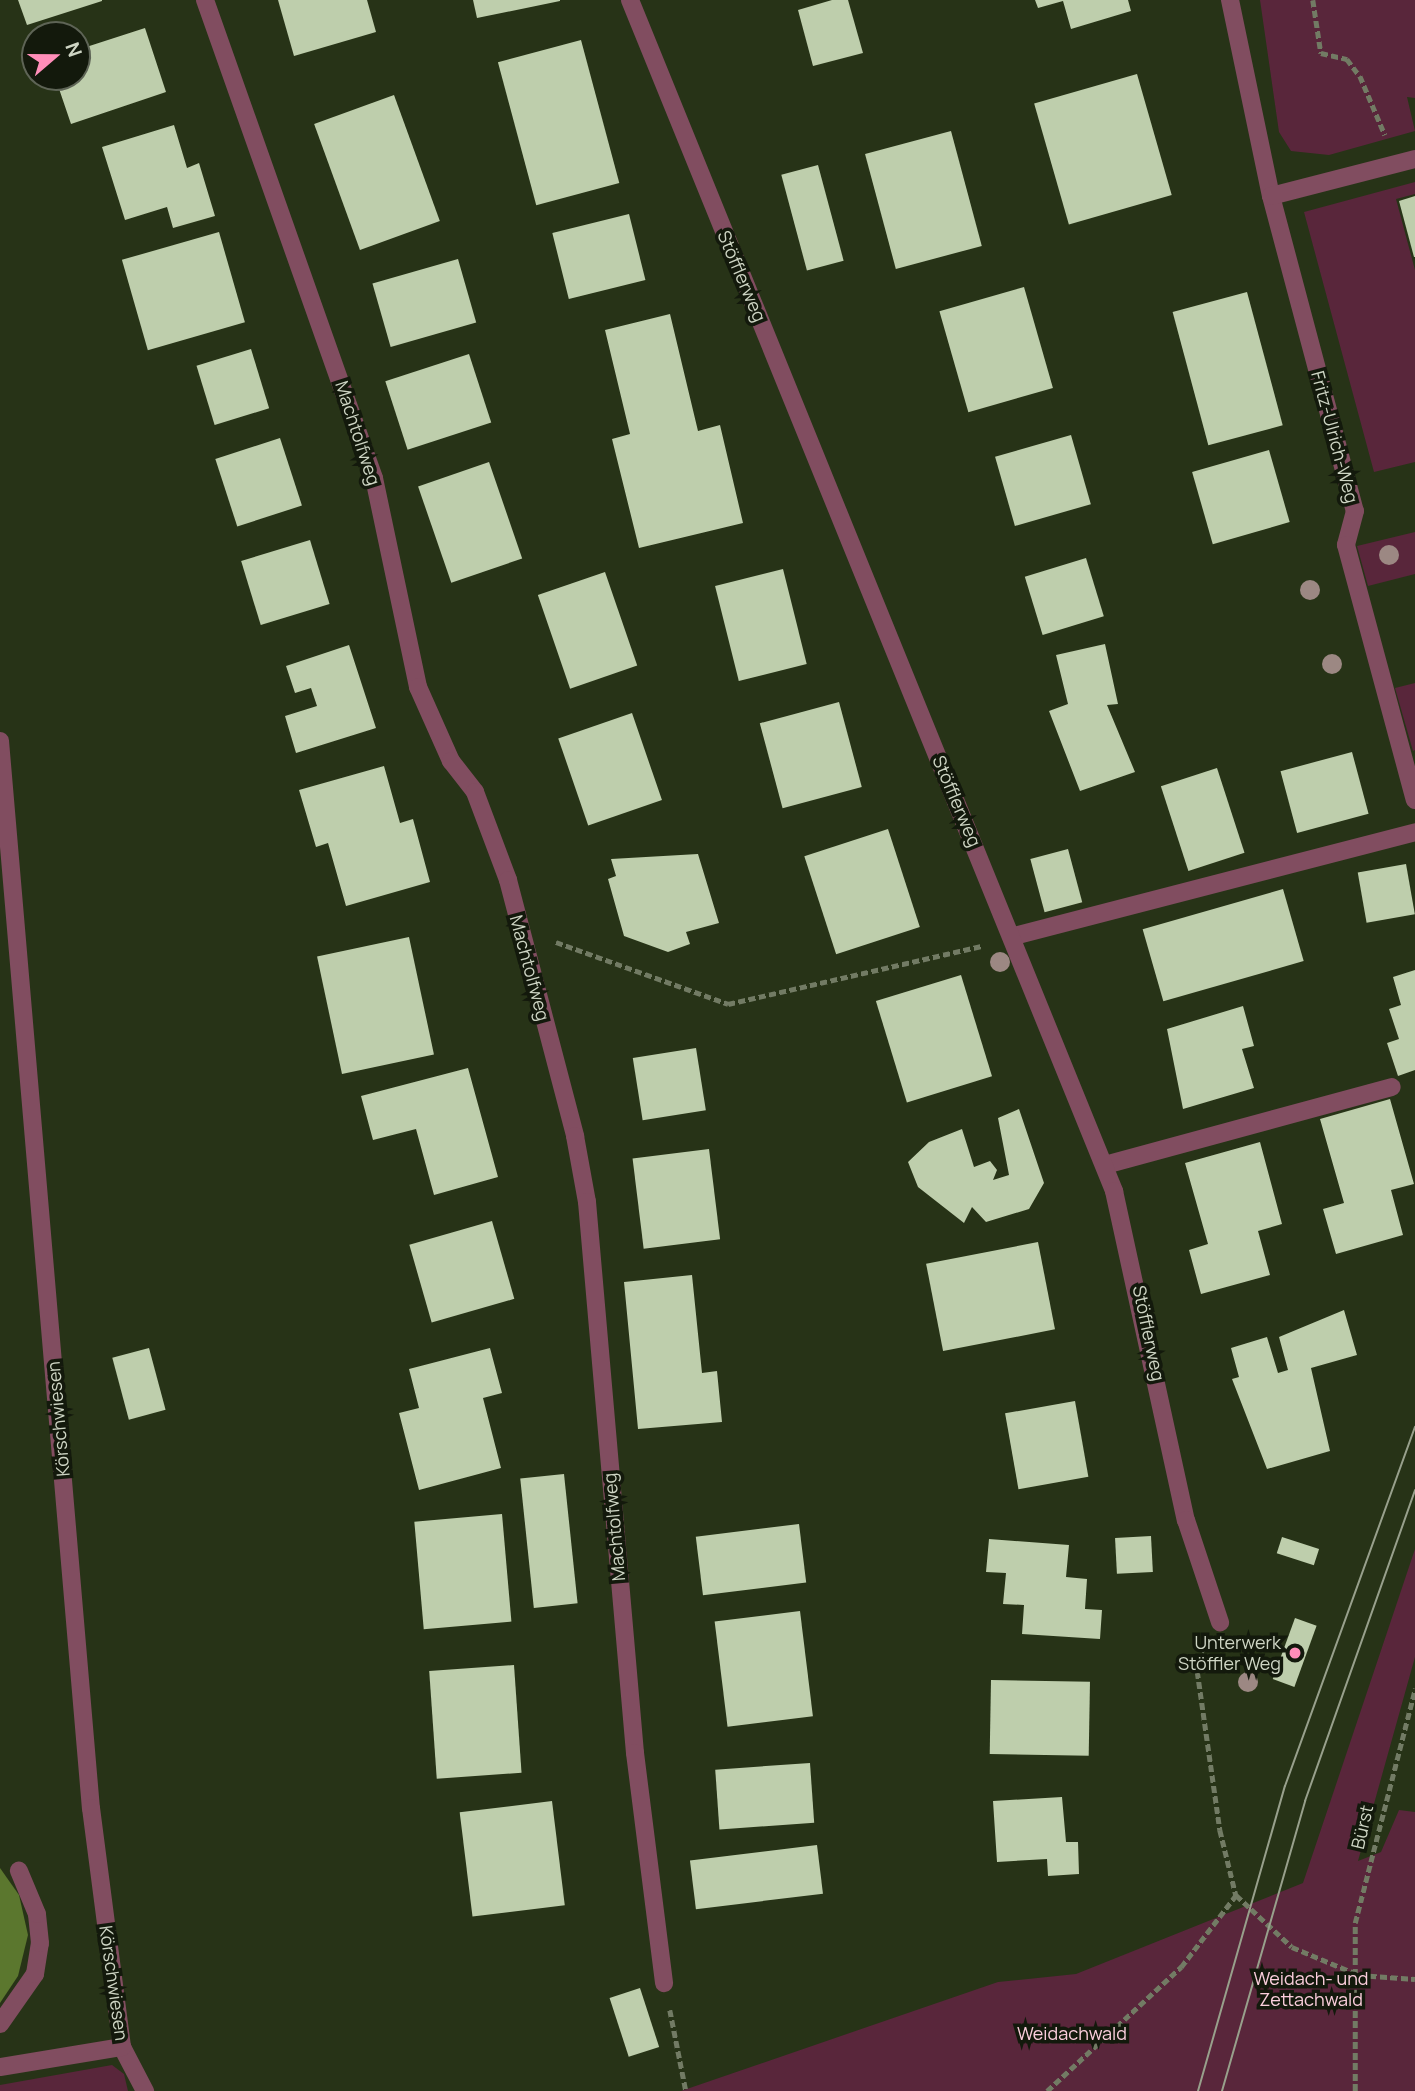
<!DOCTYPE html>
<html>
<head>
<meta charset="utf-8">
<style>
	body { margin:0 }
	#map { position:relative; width:1415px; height:2091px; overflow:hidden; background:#273317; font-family:Manrope,sans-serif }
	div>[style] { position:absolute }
	.green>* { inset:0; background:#59263b }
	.water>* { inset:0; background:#5b772e }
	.building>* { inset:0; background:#beceac; transform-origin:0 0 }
	.path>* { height:4.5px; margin-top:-2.25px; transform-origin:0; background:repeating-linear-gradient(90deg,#727b64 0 7px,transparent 0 10.5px) }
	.service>* { height:18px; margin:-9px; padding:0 9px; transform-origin:9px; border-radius:9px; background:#814d60 }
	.minor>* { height:18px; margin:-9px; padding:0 9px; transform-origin:9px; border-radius:9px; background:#814d60 }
	.tram>* { height:2px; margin:-1px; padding:0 1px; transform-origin:1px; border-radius:1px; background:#98a08c }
	.trees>* { width:20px; height:20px; margin:-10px; border-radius:50%; background:#9c8883 }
	.dots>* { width:19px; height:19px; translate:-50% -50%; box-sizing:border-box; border:4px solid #13190c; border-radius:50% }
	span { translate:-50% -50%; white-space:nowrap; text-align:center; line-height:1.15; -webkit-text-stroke:7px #13190c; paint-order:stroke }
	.street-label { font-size:18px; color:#ced5c4 }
	.poi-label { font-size:18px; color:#ced5c4 }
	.right { translate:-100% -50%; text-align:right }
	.park-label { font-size:18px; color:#fbcedc }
	.north { position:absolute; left:21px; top:21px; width:70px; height:70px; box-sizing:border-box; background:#13190c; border:2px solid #5e6456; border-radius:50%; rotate:70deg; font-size:19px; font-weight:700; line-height:28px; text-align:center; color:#ced5c4 }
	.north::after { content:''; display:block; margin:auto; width:24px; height:32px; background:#ff8eb9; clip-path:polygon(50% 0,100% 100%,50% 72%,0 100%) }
</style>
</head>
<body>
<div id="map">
	<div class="green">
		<i style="clip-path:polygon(1260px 0,1415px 0,1415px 98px,1407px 97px,1415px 131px,1329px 155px,1291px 151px,1279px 132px)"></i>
		<i style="clip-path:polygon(1415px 182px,1415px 194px,1396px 199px,1415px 270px,1415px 462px,1374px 472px,1304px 212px)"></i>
		<i style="clip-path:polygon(1415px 532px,1415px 574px,1368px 586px,1357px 546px)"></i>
		<i style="clip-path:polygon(1415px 683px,1415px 750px,1413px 751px,1395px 688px)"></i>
		<i style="clip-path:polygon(1415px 1549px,1415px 1657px,1358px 1861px,1381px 1852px,1399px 1810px,1415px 1812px,1415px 2091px,681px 2091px,998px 1982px,1076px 1974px,1303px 1883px)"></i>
		<i style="clip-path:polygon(112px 2065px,124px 2074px,128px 2091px,0 2091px,0 2085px)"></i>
	</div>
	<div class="water">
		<i style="clip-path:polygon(0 1868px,19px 1895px,28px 1935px,18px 1976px,0 2003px)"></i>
	</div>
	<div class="building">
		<i style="clip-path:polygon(18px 0,102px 0,102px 1px,27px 25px)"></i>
		<i style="clip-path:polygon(278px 0,367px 0,376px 32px,294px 56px)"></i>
		<i style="clip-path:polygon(473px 0,560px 0,560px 1px,477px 18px)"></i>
		<i style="clip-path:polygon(832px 0,848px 0,863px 53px,813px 66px,798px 10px)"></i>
		<i style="clip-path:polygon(1035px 0,1128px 0,1131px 11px,1071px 29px,1063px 1px,1038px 8px)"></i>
		<i style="clip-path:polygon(145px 28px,166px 92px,71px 124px,55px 77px,77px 77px,77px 50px)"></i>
		<i style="left:581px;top:40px;width:148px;height:86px;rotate:75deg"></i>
		<i style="left:1137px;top:74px;width:126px;height:107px;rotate:74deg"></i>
		<i style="left:394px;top:95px;width:134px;height:85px;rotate:70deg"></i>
		<i style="clip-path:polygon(174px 125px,187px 168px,199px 163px,215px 216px,173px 228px,167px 207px,125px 220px,102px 147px)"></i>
		<i style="left:951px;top:131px;width:119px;height:89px;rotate:75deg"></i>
		<i style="left:818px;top:165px;width:99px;height:38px;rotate:75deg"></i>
		<i style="clip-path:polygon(1415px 196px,1415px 257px,1414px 257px,1399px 201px)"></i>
		<i style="left:629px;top:214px;width:68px;height:79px;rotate:76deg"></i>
		<i style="left:219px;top:232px;width:94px;height:101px;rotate:74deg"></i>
		<i style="left:458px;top:259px;width:66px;height:89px;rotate:74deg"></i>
		<i style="left:1024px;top:287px;width:105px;height:88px;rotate:74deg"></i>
		<i style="left:1247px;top:292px;width:138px;height:77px;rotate:75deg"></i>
		<i style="clip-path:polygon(670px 314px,698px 431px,720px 425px,743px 523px,639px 548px,612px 439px,630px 434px,605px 330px)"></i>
		<i style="left:251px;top:349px;width:62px;height:57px;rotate:73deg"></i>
		<i style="left:469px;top:354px;width:72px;height:88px;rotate:72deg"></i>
		<i style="left:1071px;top:435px;width:72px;height:79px;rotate:74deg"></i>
		<i style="left:280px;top:438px;width:71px;height:68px;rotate:72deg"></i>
		<i style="left:1269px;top:450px;width:75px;height:80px;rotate:74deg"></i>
		<i style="left:489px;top:462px;width:102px;height:75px;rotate:71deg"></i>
		<i style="left:310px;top:540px;width:67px;height:72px;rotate:73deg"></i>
		<i style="left:1086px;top:558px;width:61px;height:64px;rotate:73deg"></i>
		<i style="left:783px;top:569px;width:98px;height:70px;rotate:76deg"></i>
		<i style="left:605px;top:572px;width:99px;height:71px;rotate:71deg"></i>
		<i style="clip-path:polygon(1105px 644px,1118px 704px,1107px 705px,1135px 772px,1080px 791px,1049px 711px,1068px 704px,1056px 655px)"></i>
		<i style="clip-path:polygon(349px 645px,376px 728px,296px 753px,285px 716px,317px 706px,311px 688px,295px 693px,286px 666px)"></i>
		<i style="left:839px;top:702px;width:88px;height:82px;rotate:75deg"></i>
		<i style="left:632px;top:713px;width:92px;height:78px;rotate:71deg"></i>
		<i style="left:1352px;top:752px;width:64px;height:74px;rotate:75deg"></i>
		<i style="clip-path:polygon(384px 766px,400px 823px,413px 819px,430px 882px,346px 906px,328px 843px,316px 847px,299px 790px)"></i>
		<i style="left:1217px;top:768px;width:89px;height:59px;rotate:72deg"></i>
		<i style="left:888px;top:829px;width:103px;height:88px;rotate:72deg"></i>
		<i style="left:1068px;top:849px;width:55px;height:39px;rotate:75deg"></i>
		<i style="clip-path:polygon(698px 854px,719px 923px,686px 932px,690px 944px,668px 952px,624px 936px,608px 879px,616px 876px,611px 859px)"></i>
		<i style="left:1406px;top:864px;width:51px;height:49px;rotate:80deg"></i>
		<i style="left:1283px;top:889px;width:75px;height:146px;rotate:74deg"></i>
		<i style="left:409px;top:937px;width:120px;height:94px;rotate:78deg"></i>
		<i style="clip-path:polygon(1415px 970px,1415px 1070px,1398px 1076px,1387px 1043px,1399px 1039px,1389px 1009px,1401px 1005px,1393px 977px)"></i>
		<i style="left:961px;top:975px;width:106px;height:89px;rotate:73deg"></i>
		<i style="clip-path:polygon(1243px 1006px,1254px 1046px,1242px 1049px,1254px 1088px,1183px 1109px,1167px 1029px)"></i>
		<i style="left:696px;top:1048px;width:63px;height:64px;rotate:81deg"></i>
		<i style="clip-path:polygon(468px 1068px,498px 1177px,434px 1195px,416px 1129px,373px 1140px,361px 1096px)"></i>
		<i style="clip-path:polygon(1390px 1099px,1414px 1184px,1391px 1190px,1403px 1235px,1336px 1254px,1323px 1209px,1344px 1203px,1320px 1119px)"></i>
		<i style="clip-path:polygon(1019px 1109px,1044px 1183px,1029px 1209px,986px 1222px,972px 1207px,964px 1223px,918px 1187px,908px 1162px,929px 1142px,962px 1129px,974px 1167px,990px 1161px,997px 1170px,993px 1180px,1009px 1175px,998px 1118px)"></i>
		<i style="clip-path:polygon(1260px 1142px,1282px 1224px,1258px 1231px,1270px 1275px,1201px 1294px,1189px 1250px,1208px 1244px,1185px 1163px)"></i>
		<i style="left:709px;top:1149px;width:91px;height:77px;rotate:83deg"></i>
		<i style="left:492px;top:1221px;width:81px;height:86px;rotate:74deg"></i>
		<i style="left:1038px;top:1242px;width:89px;height:114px;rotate:79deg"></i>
		<i style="clip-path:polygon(692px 1275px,702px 1373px,717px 1371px,722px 1422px,638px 1429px,624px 1282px)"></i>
		<i style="clip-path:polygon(1344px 1310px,1357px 1355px,1311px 1368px,1330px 1451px,1267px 1469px,1232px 1379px,1239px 1377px,1231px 1348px,1267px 1337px,1278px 1373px,1288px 1370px,1279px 1337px)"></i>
		<i style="left:149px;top:1348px;width:64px;height:38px;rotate:75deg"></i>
		<i style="clip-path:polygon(490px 1348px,502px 1393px,483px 1398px,501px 1468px,419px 1490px,399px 1413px,419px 1408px,409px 1369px)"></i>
		<i style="left:1075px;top:1401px;width:77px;height:71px;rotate:80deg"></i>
		<i style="left:564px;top:1474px;width:130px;height:44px;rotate:84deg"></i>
		<i style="left:502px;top:1514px;width:108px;height:88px;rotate:85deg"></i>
		<i style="left:799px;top:1524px;width:59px;height:104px;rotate:83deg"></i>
		<i style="left:1151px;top:1536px;width:36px;height:36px;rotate:87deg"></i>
		<i style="left:1282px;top:1537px;width:39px;height:17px;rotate:18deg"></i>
		<i style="clip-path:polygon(989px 1539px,1069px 1545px,1066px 1577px,1087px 1579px,1085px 1609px,1102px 1610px,1100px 1639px,1022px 1634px,1024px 1605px,1003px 1604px,1006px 1573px,986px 1572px)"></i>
		<i style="left:800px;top:1611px;width:106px;height:86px;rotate:83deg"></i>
		<i style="left:1295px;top:1618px;width:23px;height:65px;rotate:20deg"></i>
		<i style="left:514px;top:1665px;width:108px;height:85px;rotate:86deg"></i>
		<i style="left:991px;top:1680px;width:99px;height:74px;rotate:1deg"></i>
		<i style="left:810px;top:1763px;width:60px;height:95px;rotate:86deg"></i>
		<i style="clip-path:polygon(1062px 1797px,1066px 1842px,1078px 1842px,1079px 1874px,1048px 1876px,1047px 1859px,997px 1862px,993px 1801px)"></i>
		<i style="left:552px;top:1801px;width:105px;height:93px;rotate:83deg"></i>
		<i style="left:817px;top:1845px;width:49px;height:128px;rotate:83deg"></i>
		<i style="left:640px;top:1988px;width:62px;height:32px;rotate:72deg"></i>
	</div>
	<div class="path">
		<i style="left:1313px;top:0;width:54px;rotate:81.4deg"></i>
		<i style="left:1321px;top:53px;width:27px;rotate:13deg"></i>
		<i style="left:1347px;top:59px;width:21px;rotate:53deg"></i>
		<i style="left:1360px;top:76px;width:64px;rotate:67deg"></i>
		<i style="left:556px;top:942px;width:183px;rotate:19.8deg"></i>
		<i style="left:728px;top:1004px;width:260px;rotate:-12.9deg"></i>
		<i style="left:1205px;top:1646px;width:17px;rotate:121deg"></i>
		<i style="left:1196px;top:1661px;width:171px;rotate:81.9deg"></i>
		<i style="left:1220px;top:1830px;width:67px;rotate:76.2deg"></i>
		<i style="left:1236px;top:1895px;width:76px;rotate:42.9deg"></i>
		<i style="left:1292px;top:1947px;width:73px;rotate:22.7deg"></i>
		<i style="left:1359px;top:1975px;width:56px;rotate:4.1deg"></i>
		<i style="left:670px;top:2010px;width:83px;rotate:78.8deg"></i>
		<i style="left:1047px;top:2091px;width:183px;rotate:-42.8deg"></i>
		<i style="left:1181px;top:1967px;width:91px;rotate:-52.6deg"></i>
		<i style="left:1355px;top:2091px;width:168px;rotate:-90deg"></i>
		<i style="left:1355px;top:1923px;width:242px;rotate:-75.6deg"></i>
	</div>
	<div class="service">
		<i style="left:0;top:741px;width:1071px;rotate:85.13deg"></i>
		<i style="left:91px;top:1808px;width:241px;rotate:82.6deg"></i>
		<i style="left:122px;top:2047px;width:50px;rotate:62.4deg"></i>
		<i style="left:1014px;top:936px;width:414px;rotate:-14.5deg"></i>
		<i style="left:1105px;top:1165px;width:297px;rotate:-15.2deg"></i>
		<i style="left:0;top:2024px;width:61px;rotate:-55deg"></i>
		<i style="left:35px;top:1974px;width:31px;rotate:-81deg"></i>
		<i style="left:40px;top:1943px;width:29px;rotate:-96deg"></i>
		<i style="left:37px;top:1914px;width:47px;rotate:-112.7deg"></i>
		<i style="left:0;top:2067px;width:124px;rotate:-9.3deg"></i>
	</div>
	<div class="minor">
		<i style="left:205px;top:0;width:507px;rotate:70.53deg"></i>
		<i style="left:374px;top:478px;width:214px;rotate:78.1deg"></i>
		<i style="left:418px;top:687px;width:81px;rotate:66deg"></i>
		<i style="left:451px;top:761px;width:39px;rotate:52deg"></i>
		<i style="left:475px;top:792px;width:94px;rotate:69.4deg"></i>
		<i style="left:508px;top:880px;width:265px;rotate:75.3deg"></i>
		<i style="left:575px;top:1136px;width:67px;rotate:79.7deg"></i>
		<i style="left:587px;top:1202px;width:553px;rotate:85.02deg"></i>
		<i style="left:635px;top:1753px;width:232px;rotate:82.8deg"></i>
		<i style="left:630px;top:0;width:1286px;rotate:67.88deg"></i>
		<i style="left:1114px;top:1191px;width:337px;rotate:77.7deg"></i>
		<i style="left:1186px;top:1520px;width:108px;rotate:71.6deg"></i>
		<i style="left:1230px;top:0;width:200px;rotate:78.2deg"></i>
		<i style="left:1271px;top:196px;width:326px;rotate:75.1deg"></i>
		<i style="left:1355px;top:511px;width:35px;rotate:105deg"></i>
		<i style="left:1346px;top:545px;width:264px;rotate:74.9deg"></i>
		<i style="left:1271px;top:196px;width:149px;rotate:-14.4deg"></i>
	</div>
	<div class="tram">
		<i style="left:1198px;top:2091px;width:317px;rotate:-74.1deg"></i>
		<i style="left:1285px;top:1786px;width:382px;rotate:-70.1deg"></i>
		<i style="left:1222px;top:2091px;width:302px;rotate:-74deg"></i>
		<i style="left:1305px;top:1801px;width:330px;rotate:-70.5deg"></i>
	</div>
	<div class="trees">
		<i style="left:1389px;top:555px"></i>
		<i style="left:1310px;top:590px"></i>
		<i style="left:1332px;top:664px"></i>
		<i style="left:1000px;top:962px"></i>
		<i style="left:1248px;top:1682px"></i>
	</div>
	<div class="dots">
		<i style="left:1295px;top:1653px;background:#ff8eb9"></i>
	</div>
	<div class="street-label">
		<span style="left:742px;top:276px;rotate:67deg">Stöfflerweg</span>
		<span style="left:358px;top:433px;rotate:72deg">Machtolfweg</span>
		<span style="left:1335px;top:437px;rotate:75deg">Fritz-Ulrich-Weg</span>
		<span style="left:957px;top:801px;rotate:67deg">Stöfflerweg</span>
		<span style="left:530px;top:968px;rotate:75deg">Machtolfweg</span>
		<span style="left:1149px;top:1333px;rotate:78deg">Stöfflerweg</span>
		<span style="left:58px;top:1419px;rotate:-95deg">Körschwiesen</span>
		<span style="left:614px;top:1527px;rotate:-95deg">Machtolfweg</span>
		<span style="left:1362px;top:1827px;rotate:-77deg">Bürst</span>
		<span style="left:114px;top:1983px;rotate:82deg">Körschwiesen</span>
	</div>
	<div class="poi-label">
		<span class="right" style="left:1281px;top:1653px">Unterwerk<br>Stöffler Weg</span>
	</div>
	<div class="park-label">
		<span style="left:1311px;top:1989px">Weidach- und<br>Zettachwald</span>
		<span style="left:1072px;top:2033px">Weidachwald</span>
	</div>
	<div class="north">N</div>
</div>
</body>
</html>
